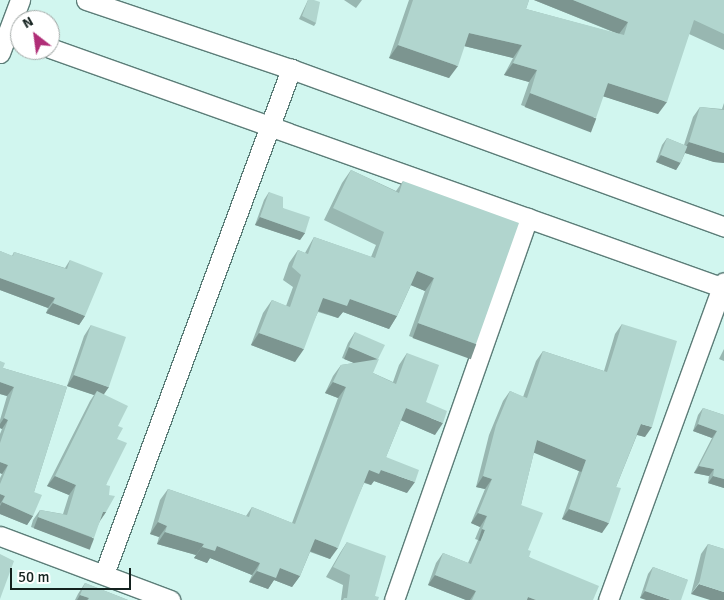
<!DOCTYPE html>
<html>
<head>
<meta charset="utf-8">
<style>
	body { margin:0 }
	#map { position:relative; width:724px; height:600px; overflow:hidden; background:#d1f6ef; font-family:Signika,sans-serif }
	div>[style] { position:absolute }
	.roads { filter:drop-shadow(1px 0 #5c7d78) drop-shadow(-1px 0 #5c7d78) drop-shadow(0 1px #5c7d78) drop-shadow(0 -1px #5c7d78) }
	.street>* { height:19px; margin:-9.5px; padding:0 9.5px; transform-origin:9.5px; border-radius:9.5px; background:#fff }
	.wall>* { inset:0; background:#98b7b1 }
	.shaded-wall>* { inset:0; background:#7c9590; transform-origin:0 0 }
	.building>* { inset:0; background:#b1d5ce; transform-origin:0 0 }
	span { translate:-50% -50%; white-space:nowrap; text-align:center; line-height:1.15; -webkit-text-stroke:5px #fff; paint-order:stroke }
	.north { position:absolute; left:10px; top:10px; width:50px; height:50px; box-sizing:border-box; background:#fff; border:1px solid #a1a7a5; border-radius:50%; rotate:330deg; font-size:14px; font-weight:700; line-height:20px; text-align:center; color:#14221f }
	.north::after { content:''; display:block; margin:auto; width:18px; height:22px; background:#b02e77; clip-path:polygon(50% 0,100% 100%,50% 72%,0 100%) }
	.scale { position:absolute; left:10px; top:568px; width:121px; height:22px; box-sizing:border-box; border:2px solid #14221f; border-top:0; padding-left:6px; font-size:15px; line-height:18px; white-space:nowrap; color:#14221f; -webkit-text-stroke:4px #fff; paint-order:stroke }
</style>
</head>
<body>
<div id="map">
	<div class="roads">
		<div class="street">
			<i style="left:86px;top:0;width:216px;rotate:18.6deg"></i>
			<i style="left:291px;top:69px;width:461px;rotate:20deg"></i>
			<i style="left:50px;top:48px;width:715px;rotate:19.6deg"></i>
			<i style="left:0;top:53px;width:57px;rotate:-69.3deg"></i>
			<i style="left:0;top:536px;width:182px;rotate:20.6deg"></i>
			<i style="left:104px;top:574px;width:539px;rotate:-69.68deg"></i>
			<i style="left:394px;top:600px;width:405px;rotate:-70.7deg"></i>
			<i style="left:608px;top:600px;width:338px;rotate:-70deg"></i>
		</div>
	</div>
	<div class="wall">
		<i style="clip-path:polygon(308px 0,314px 0,316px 23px,314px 26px,299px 19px)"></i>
		<i style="clip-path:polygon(344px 0,362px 0,356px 8px)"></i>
		<i style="clip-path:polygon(409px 0,529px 0,526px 9px,618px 34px,534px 0,724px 0,724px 50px,689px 34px,658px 114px,603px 96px,588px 130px,521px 105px,529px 82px,504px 75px,513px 58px,464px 46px,449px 78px,389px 58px)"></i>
		<i style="clip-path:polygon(724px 103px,724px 163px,714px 162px,685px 153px,681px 162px,676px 170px,656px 162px,662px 145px,667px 138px,684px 145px,693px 117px,700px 107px,722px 109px)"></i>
		<i style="clip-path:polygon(351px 170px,396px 191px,403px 181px,476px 344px,467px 357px,409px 336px,425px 291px,411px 285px,397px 316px,389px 329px,343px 312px,338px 318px,318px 312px,295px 362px,251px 345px,263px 313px,272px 300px,286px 306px,293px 287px,283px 280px,289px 263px,298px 250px,305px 253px,314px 237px,371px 257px,376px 245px,324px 220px,342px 183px)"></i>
		<i style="clip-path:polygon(269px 192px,305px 233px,300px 240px,255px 225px,264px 200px)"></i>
		<i style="clip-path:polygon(0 251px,12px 256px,14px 252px,65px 268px,70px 260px,85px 316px,79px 325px,46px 313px,48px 308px,0 290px)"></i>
		<i style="clip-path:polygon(622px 324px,645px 437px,637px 435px,616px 487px,602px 533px,562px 519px,579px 471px,534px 452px,521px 505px,529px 557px,593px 600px,466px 600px,428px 585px,436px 563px,443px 553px,468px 563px,478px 540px,475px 539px,480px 527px,471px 523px,485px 489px,476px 487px,489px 435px,503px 401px,510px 391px,523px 397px,536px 361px,543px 351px,604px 371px,615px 334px)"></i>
		<i style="clip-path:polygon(91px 325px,104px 394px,118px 426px,117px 439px,106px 485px,106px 512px,100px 521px,87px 548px,31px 527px,33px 520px,40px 510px,63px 514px,69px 495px,47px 486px,90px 401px,94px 395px,67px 386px,84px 336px)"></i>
		<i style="clip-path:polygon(355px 332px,373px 373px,393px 382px,399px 365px,407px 353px,426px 402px,435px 435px,401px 420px,386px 457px,407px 493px,374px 481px,371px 485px,364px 483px,330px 559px,310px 552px,300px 576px,292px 587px,274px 580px,268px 589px,249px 582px,252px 575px,210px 558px,207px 563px,194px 558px,196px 555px,157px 544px,159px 537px,150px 534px,160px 500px,168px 489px,246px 516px,252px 507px,292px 523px,338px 398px,325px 393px,333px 376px,341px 365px,354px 363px,342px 358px,348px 343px)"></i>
		<i style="clip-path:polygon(724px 349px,724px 361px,719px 359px)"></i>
		<i style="clip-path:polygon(0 361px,3px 368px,67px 387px,34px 492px,33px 516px,27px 525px,0 514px,0 478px,2px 474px,0 473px,0 434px,2px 429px,0 428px,0 420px,7px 396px,0 394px)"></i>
		<i style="clip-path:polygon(703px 408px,724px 415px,724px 488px,708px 483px,709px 476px,694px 473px,712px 438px,693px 431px,698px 415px)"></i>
		<i style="clip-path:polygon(347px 542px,375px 596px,378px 600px,341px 600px,343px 585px,326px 577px,340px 553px)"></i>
		<i style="clip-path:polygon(708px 544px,724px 549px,691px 594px,701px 554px)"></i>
		<i style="clip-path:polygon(653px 567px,688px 580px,640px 598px,648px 574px)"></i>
		<i style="clip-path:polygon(85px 583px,128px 600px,75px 600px,78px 594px)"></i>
	</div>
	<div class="shaded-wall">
		<i style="clip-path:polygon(534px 0,573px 0,628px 22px,619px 34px)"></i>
		<i style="clip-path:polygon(469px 33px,522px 45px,513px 58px,460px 45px)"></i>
		<i style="clip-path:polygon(398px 45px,458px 66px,449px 78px,389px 58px)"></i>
		<i style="clip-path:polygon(513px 63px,537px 70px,529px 82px,504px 75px)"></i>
		<i style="clip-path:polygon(608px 83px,667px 102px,658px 114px,599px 95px)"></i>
		<i style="left:530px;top:93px;width:71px;height:15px;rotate:21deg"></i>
		<i style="clip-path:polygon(689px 142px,724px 153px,724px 163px,714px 162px,682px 152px)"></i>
		<i style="clip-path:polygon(661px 155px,681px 162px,676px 170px,656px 162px)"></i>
		<i style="clip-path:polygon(260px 217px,305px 233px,300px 240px,255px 225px)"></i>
		<i style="clip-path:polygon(417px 271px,434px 278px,425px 291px,408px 284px)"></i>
		<i style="clip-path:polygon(0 278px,55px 298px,48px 308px,0 290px)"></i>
		<i style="clip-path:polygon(323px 298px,350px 299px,397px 316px,389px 329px,343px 312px,338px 318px,315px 310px)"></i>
		<i style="clip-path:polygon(53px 303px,85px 316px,79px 325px,46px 313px)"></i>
		<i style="left:418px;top:323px;width:62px;height:16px;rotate:20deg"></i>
		<i style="clip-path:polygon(259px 333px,304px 349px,295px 362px,251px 345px)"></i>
		<i style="left:349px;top:347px;width:31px;height:13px;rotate:22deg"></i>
		<i style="clip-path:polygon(74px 375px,109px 387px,102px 397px,97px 391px,94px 395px,67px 386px)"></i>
		<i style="clip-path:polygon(0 382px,14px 387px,7px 396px,0 394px)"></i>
		<i style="clip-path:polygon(333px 382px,346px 387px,338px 398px,325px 393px)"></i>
		<i style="clip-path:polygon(406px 408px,443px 423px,435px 435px,398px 419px)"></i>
		<i style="clip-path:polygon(4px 418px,8px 420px,2px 429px,0 428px,0 424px)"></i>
		<i style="clip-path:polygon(641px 424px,652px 427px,645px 437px,634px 434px)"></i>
		<i style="clip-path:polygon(698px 424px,717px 431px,712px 438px,693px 431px)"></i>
		<i style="left:537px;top:440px;width:53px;height:13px;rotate:22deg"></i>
		<i style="clip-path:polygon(0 462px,8px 465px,2px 474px,0 473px)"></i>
		<i style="clip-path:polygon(699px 466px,714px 469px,709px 476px,694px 473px)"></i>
		<i style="clip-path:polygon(369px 470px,381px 470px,415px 482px,407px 493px,374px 481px,371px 485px,361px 481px)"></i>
		<i style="clip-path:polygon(55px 476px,76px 485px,69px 495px,47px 486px)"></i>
		<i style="clip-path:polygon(483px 476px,492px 479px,485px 489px,476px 487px)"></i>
		<i style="clip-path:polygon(713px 476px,724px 479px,724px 488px,708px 483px)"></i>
		<i style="clip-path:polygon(0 494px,5px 496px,0 504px)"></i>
		<i style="clip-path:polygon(2px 502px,33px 516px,27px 525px,0 514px,0 506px)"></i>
		<i style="clip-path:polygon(569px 509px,609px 523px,602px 533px,562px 519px)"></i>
		<i style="clip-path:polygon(103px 512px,106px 512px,99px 522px)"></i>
		<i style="clip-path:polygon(478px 513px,487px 516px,480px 527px,471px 523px)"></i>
		<i style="left:38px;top:517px;width:60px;height:12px;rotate:21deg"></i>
		<i style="clip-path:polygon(158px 522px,167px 526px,159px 537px,150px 534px)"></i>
		<i style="left:482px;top:529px;width:3px;height:12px;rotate:18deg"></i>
		<i style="clip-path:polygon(165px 532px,204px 544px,196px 555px,157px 544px)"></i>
		<i style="clip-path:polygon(315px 539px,338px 548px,330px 559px,307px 550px)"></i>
		<i style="clip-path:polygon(217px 546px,260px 563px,252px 575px,210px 558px,207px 563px,194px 558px,202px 547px)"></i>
		<i style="clip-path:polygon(280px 568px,300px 576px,292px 587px,274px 580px,268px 589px,249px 582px,257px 571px)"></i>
		<i style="clip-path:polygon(435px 575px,476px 591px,470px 600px,466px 600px,428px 585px)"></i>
		<i style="clip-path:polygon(699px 584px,724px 592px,724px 600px,710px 600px,691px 594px)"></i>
		<i style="clip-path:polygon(645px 591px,671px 600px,646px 600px,640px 598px)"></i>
		<i style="clip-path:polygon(80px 595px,89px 598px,87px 600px,77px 600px)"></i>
		<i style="clip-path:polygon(528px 597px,536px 600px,526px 600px)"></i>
	</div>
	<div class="building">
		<i style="clip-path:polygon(308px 0,314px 0,320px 2px,316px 23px,302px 16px)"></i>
		<i style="clip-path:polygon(413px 0,529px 0,526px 9px,624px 35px,628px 22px,573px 0,724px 0,724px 34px,694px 20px,667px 102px,608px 83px,596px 118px,530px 93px,537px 70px,513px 63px,522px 45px,469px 33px,458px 66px,398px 45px)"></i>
		<i style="clip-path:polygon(700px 107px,724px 110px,724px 153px,689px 142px)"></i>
		<i style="left:667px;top:138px;width:22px;height:18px;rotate:22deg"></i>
		<i style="clip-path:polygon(351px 170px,399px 193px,403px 181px,519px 223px,476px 344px,418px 323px,434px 278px,417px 271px,397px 316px,350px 299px,347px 306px,323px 298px,304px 349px,259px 333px,272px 300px,290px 307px,301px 275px,292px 267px,298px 250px,308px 254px,314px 237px,375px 258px,384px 232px,333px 208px)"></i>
		<i style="clip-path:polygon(269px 192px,283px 197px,283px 208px,310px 217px,305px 233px,260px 217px)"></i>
		<i style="clip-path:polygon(0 251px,13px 256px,14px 252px,67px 269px,70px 260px,103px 273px,85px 316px,53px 303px,55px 298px,0 278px)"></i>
		<i style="clip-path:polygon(622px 324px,677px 341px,652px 427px,641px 424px,616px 487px,621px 488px,609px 523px,569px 509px,586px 460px,537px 440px,521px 505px,543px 513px,528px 550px,531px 551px,529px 557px,599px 586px,593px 600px,536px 600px,528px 597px,527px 600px,472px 600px,476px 591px,435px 575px,443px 553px,471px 564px,485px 530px,482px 529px,487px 516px,478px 513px,492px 479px,483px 476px,496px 425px,510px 391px,527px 398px,543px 351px,607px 372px)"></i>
		<i style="left:91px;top:325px;width:37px;height:53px;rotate:19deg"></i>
		<i style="clip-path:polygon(355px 332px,385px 345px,378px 359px,377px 359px,349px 347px)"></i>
		<i style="clip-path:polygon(407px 353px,439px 365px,426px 402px,447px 411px,443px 423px,406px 408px,386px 457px,419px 470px,415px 482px,381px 470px,379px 474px,369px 470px,338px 548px,315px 539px,300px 576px,280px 568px,276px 578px,257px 571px,260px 563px,217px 546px,215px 551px,202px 547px,204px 544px,165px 532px,167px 526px,158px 522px,168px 489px,249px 517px,252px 507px,295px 524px,346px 387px,333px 382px,341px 365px,379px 359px,373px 373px,396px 384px)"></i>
		<i style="clip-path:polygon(0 361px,5px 363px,3px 368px,67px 387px,34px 492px,42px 495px,33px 516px,2px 502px,5px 496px,0 494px,0 484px,8px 465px,0 462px,0 443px,8px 420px,4px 418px,14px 387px,0 382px)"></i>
		<i style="clip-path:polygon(97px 391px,128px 406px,118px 426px,123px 428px,117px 439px,127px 443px,106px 485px,110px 486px,109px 495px,115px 496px,106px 512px,103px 512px,94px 538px,38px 517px,40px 510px,67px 515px,76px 485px,55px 476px)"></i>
		<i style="clip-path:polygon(703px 408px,724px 415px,724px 479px,713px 476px,714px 469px,699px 466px,717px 431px,698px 424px)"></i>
		<i style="clip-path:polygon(347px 542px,386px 556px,375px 596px,379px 597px,378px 600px,343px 600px,344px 598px,347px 598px,350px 575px,333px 567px)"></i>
		<i style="clip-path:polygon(708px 544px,724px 549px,724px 592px,699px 584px)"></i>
		<i style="clip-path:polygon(0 554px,14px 561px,0 599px)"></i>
		<i style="clip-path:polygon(653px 567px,688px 580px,681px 600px,671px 600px,645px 591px)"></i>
		<i style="clip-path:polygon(85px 583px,128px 600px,88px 600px,89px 598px,80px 595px)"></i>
	</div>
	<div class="north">N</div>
	<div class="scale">50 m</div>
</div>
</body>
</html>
